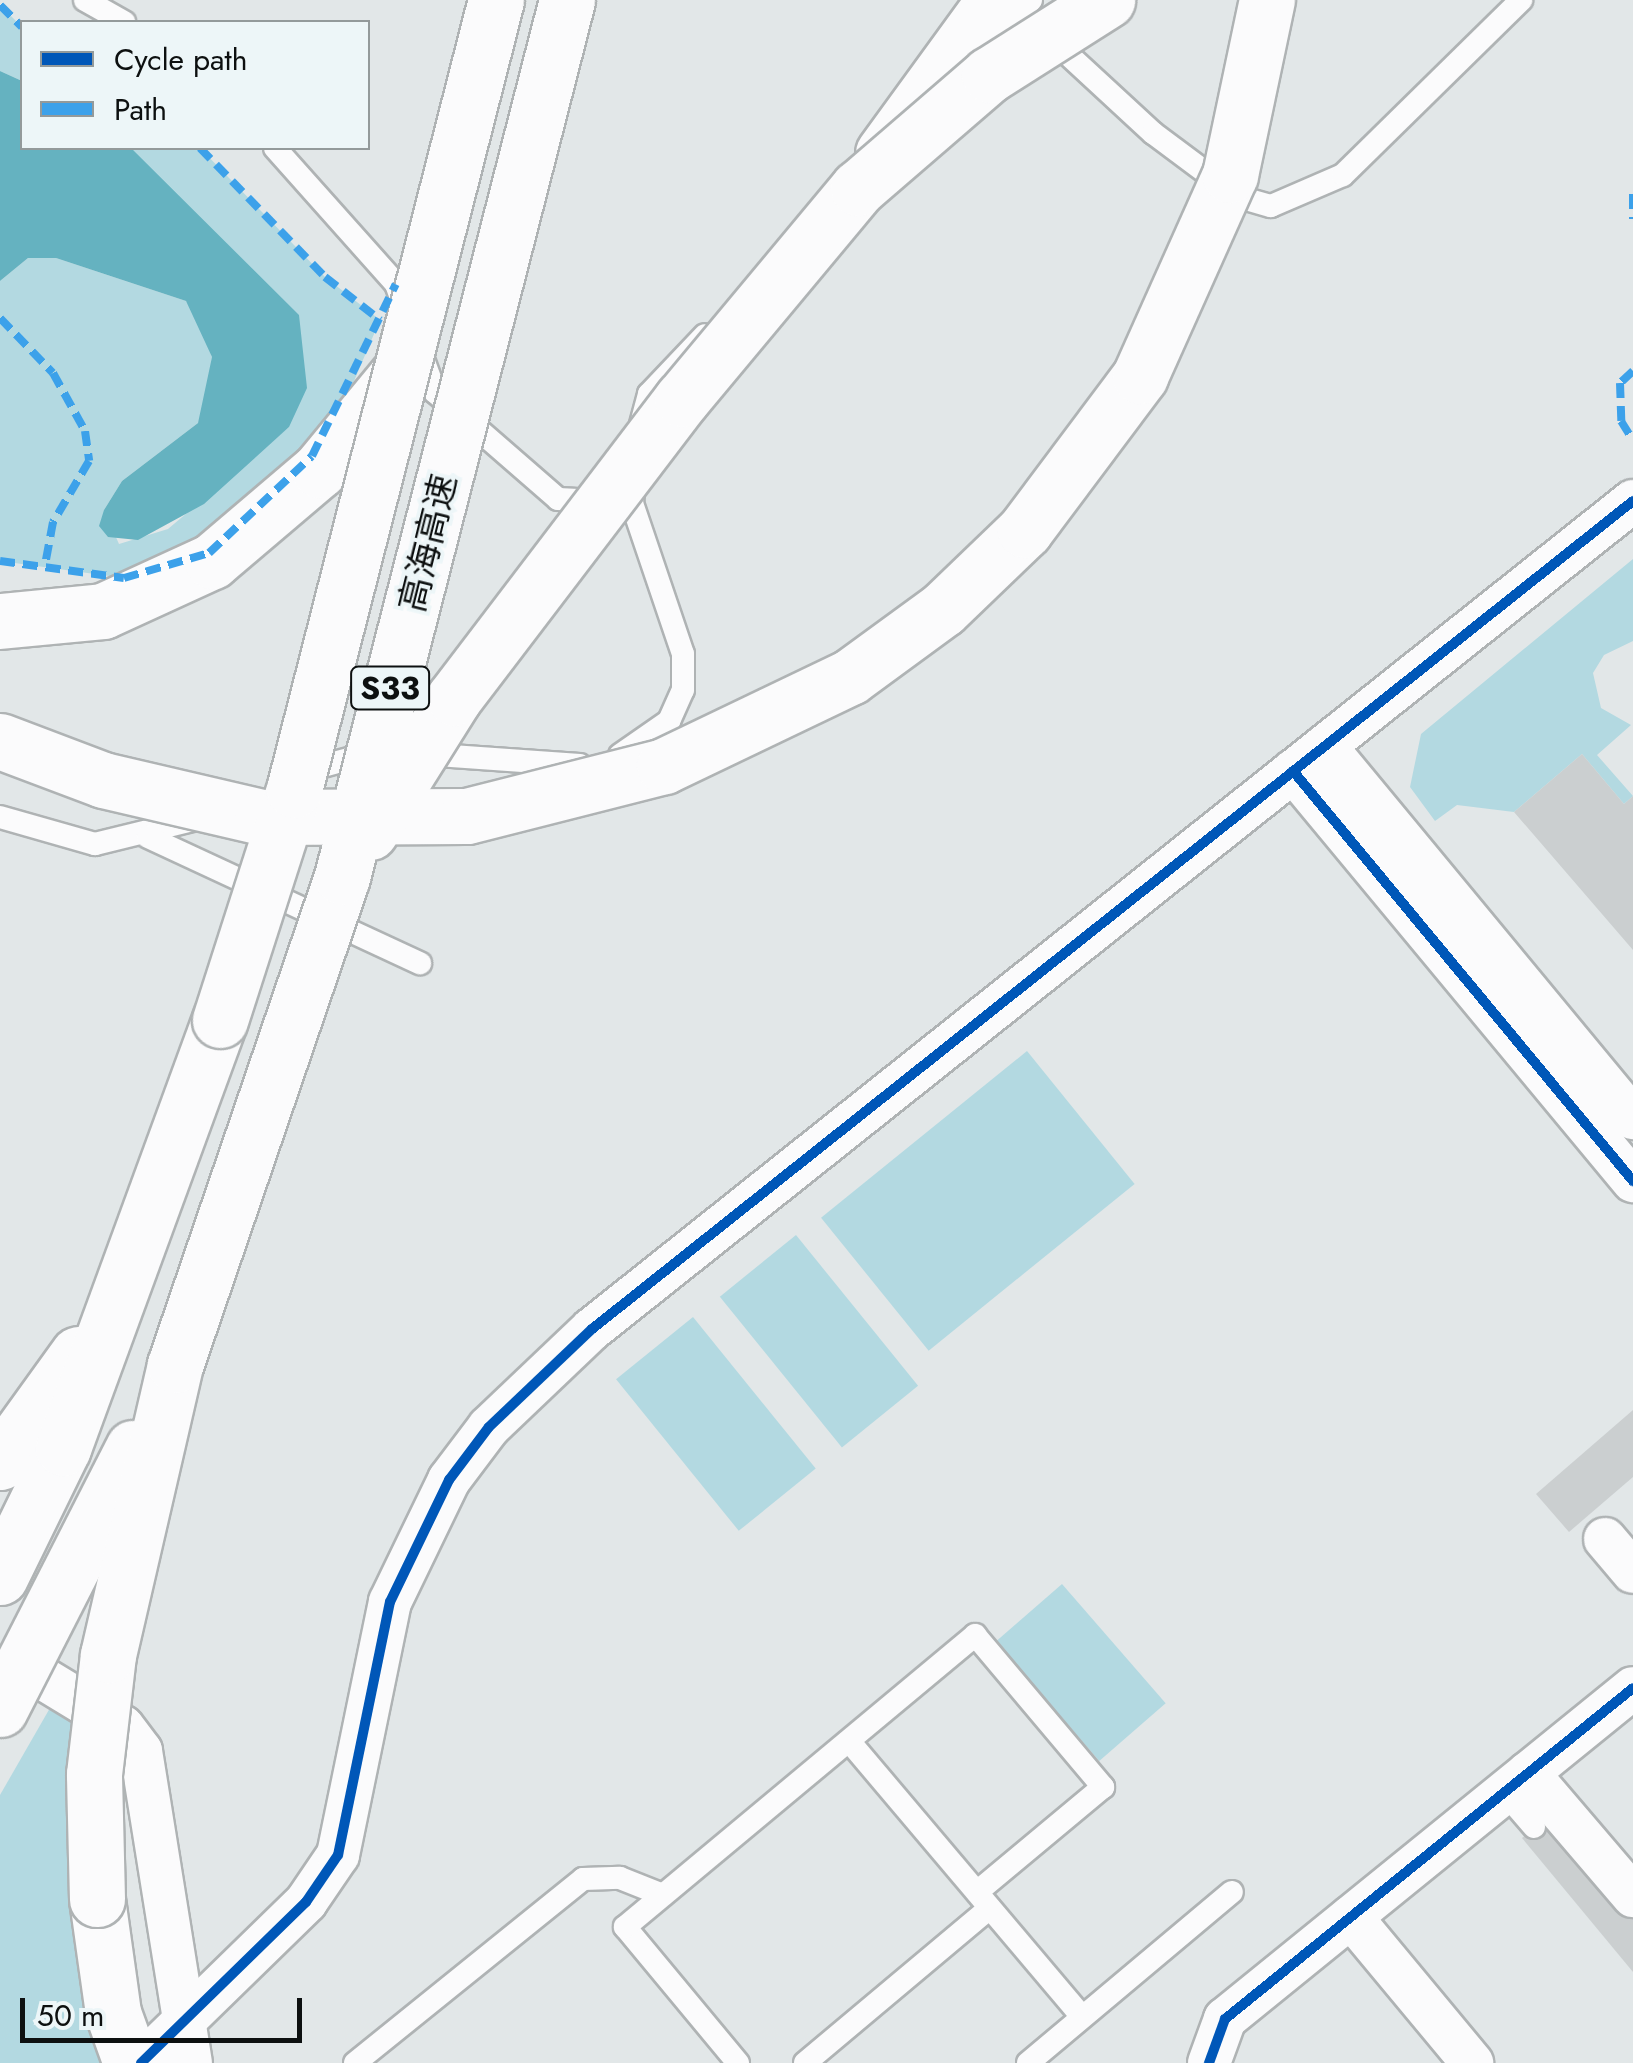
<!DOCTYPE html>
<html>
<head>
<meta charset="utf-8">
<style>
	body { margin:0 }
	#map { position:relative; width:1633px; height:2063px; overflow:hidden; background:#e2e7e8; font-family:Jost,"Noto Sans SC",sans-serif }
	div>[style] { position:absolute }
	.green>* { inset:0; background:#b3d9e1; transform-origin:0 0 }
	.water>* { inset:0; background:#65b2c0 }
	.building>* { inset:0; background:#cbcfd0 }
	.roads { filter:drop-shadow(2px 0 #afb3b4) drop-shadow(-2px 0 #afb3b4) drop-shadow(0 2px #afb3b4) drop-shadow(0 -2px #afb3b4) }
	.lane>* { height:22px; margin:-11px; padding:0 11px; transform-origin:11px; border-radius:11px; background:#fbfbfc }
	.street>* { height:42px; margin:-21px; padding:0 21px; transform-origin:21px; border-radius:21px; background:#fbfbfc }
	.highway>* { height:55px; margin:-27.5px; padding:0 27.5px; transform-origin:27.5px; border-radius:27.5px; background:#fbfbfc }
	.bridges { filter:drop-shadow(2px 0 #afb3b4) drop-shadow(-2px 0 #afb3b4) drop-shadow(0 2px #afb3b4) drop-shadow(0 -2px #afb3b4) }
	.highway-bridge>* { height:55px; margin:-27.5px; padding:0 27.5px; transform-origin:27.5px; border-radius:27.5px; background:#fbfbfc }
	.quiet>* { height:8px; margin-top:-4px; transform-origin:0; background:repeating-linear-gradient(90deg,#3ca1ea 0 15px,transparent 0 23px) }
	.cycleway>* { height:10px; margin:-5px; padding:0 5px; transform-origin:5px; border-radius:5px; background:#0057b8 }
	span { translate:-50% -50%; white-space:nowrap; text-align:center; line-height:1.15; -webkit-text-stroke:8px #edf6f8; paint-order:stroke }
	.shield-label span { padding:2px 8px; background:#edf6f8; border:2px solid; border-radius:8px; -webkit-text-stroke-width:0 }
	.shield-label { font-size:32px; color:#0d1010; font-weight:700 }
	.street-label { font-size:35px; color:#0d1010 }
	.legend { position:absolute; left:20px; top:20px; width:350px; height:130px; box-sizing:border-box; background:#edf6f8; border:2px solid #939a9b; margin:0; padding:12px 18px; list-style:none; font-size:30px; color:#0d1010 }
	.legend li { display:flex; align-items:center; gap:20px; height:50px }
	.legend b { width:50px; border:2px solid #939a9b }
	.scale { position:absolute; left:20px; top:1998px; width:282px; height:45px; box-sizing:border-box; border:5px solid #0d1010; border-top:0; padding-left:12px; font-size:30px; line-height:35px; white-space:nowrap; color:#0d1010; -webkit-text-stroke:8px #edf6f8; paint-order:stroke }
</style>
</head>
<body>
<div id="map">
	<div class="green">
		<i style="clip-path:polygon(0 5px,22px 27px,22px 81px,0 71px)"></i>
		<i style="clip-path:polygon(131px 148px,200px 148px,325px 277px,380px 320px,351px 388px,239px 531px,124px 578px,0 561px,0 281px,28px 258px,56px 258px,186px 301px,202px 325px,212px 357px,208px 405px,198px 423px,122px 481px,104px 510px,119px 544px,168px 529px,289px 427px)"></i>
		<i style="clip-path:polygon(1633px 559px,1633px 641px,1604px 655px,1593px 673px,1601px 708px,1631px 725px,1597px 755px,1633px 796px,1624px 804px,1582px 754px,1514px 812px,1457px 805px,1435px 821px,1410px 787px,1421px 734px)"></i>
		<i style="left:1027px;top:1051px;width:171px;height:265px;rotate:51deg"></i>
		<i style="left:796px;top:1235px;width:194px;height:98px;rotate:51deg"></i>
		<i style="left:693px;top:1317px;width:195px;height:99px;rotate:51deg"></i>
		<i style="left:1062px;top:1584px;width:158px;height:88px;rotate:49deg"></i>
		<i style="clip-path:polygon(50px 1708px,92px 1733px,106px 2063px,0 2063px,0 1795px)"></i>
	</div>
	<div class="water">
		<i style="clip-path:polygon(0 71px,22px 81px,22px 148px,131px 148px,299px 315px,307px 388px,289px 427px,204px 504px,138px 540px,108px 537px,99px 526px,104px 510px,122px 481px,198px 423px,212px 357px,186px 301px,56px 258px,28px 258px,0 281px)"></i>
	</div>
	<div class="building">
		<i style="clip-path:polygon(1582px 754px,1624px 804px,1633px 796px,1633px 950px,1514px 812px)"></i>
		<i style="clip-path:polygon(1633px 1410px,1633px 1477px,1569px 1532px,1536px 1494px)"></i>
		<i style="clip-path:polygon(1551px 1814px,1633px 1913px,1633px 1972px,1522px 1838px)"></i>
	</div>
	<div class="roads">
		<div class="lane">
			<i style="left:85px;top:0;width:45px;rotate:29.4deg"></i>
			<i style="left:1049px;top:37px;width:142px;rotate:42.7deg"></i>
			<i style="left:1153px;top:133px;width:107px;rotate:36.7deg"></i>
			<i style="left:1239px;top:197px;width:33px;rotate:16deg"></i>
			<i style="left:1271px;top:206px;width:78px;rotate:-23.3deg"></i>
			<i style="left:1343px;top:175px;width:250px;rotate:-44.5deg"></i>
			<i style="left:989px;top:51px;width:66px;rotate:-50.5deg"></i>
			<i style="left:275px;top:148px;width:182px;rotate:48.3deg"></i>
			<i style="left:396px;top:284px;width:29px;rotate:70deg"></i>
			<i style="left:420px;top:351px;width:44px;rotate:69.9deg"></i>
			<i style="left:435px;top:392px;width:163px;rotate:41deg"></i>
			<i style="left:558px;top:499px;width:41px;rotate:2.8deg"></i>
			<i style="left:641px;top:424px;width:31px;rotate:-75deg"></i>
			<i style="left:649px;top:394px;width:81px;rotate:-46.5deg"></i>
			<i style="left:423px;top:754px;width:157px;rotate:4deg"></i>
			<i style="left:620px;top:755px;width:60px;rotate:-34.8deg"></i>
			<i style="left:669px;top:721px;width:34px;rotate:-66deg"></i>
			<i style="left:683px;top:690px;width:36px;rotate:-90deg"></i>
			<i style="left:683px;top:654px;width:159px;rotate:-108.7deg"></i>
			<i style="left:632px;top:503px;width:22px;rotate:-85deg"></i>
			<i style="left:301px;top:772px;width:73px;rotate:-15.2deg"></i>
			<i style="left:0;top:817px;width:99px;rotate:15.9deg"></i>
			<i style="left:95px;top:844px;width:117px;rotate:-13.8deg"></i>
			<i style="left:148px;top:837px;width:300px;rotate:24.9deg"></i>
			<i style="left:849px;top:1741px;width:361px;rotate:49.8deg"></i>
			<i style="left:1504px;top:1792px;width:46px;rotate:49.4deg"></i>
			<i style="left:355px;top:2063px;width:293px;rotate:-38.9deg"></i>
			<i style="left:583px;top:1879px;width:37px;rotate:-2deg"></i>
			<i style="left:620px;top:1878px;width:46px;rotate:21.6deg"></i>
			<i style="left:738px;top:2063px;width:177px;rotate:-129.7deg"></i>
			<i style="left:625px;top:1927px;width:456px;rotate:-39.8deg"></i>
			<i style="left:975px;top:1635px;width:199px;rotate:49.9deg"></i>
			<i style="left:1103px;top:1787px;width:164px;rotate:140.2deg"></i>
			<i style="left:805px;top:2063px;width:241px;rotate:-40deg"></i>
			<i style="left:1028px;top:2063px;width:266px;rotate:-40deg"></i>
		</div>
		<div class="street">
			<i style="left:1325px;top:746px;width:483px;rotate:50.4deg"></i>
			<i style="left:1293px;top:771px;width:533px;rotate:50.33deg"></i>
			<i style="left:1605px;top:1539px;width:43px;rotate:49.7deg"></i>
			<i style="left:44px;top:1679px;width:92px;rotate:31.3deg"></i>
			<i style="left:123px;top:1727px;width:30px;rotate:53deg"></i>
			<i style="left:141px;top:1751px;width:316px;rotate:80.9deg"></i>
			<i style="left:1528px;top:1773px;width:162px;rotate:49.5deg"></i>
			<i style="left:1351px;top:1917px;width:190px;rotate:50.3deg"></i>
			<i style="left:141px;top:2063px;width:231px;rotate:-44.3deg"></i>
			<i style="left:306px;top:1902px;width:57px;rotate:-55.8deg"></i>
			<i style="left:338px;top:1855px;width:258px;rotate:-78.4deg"></i>
			<i style="left:390px;top:1602px;width:136px;rotate:-64.2deg"></i>
			<i style="left:449px;top:1480px;width:66px;rotate:-53deg"></i>
			<i style="left:489px;top:1427px;width:142px;rotate:-43.6deg"></i>
			<i style="left:592px;top:1329px;width:1330px;rotate:-38.5deg"></i>
			<i style="left:1209px;top:2063px;width:47px;rotate:-70deg"></i>
			<i style="left:1225px;top:2019px;width:525px;rotate:-39.05deg"></i>
		</div>
		<div class="highway">
			<i style="left:883px;top:153px;width:189px;rotate:-54deg"></i>
			<i style="left:0;top:621px;width:103px;rotate:-5.5deg"></i>
			<i style="left:103px;top:611px;width:120px;rotate:-24.6deg"></i>
			<i style="left:212px;top:561px;width:140px;rotate:-40.4deg"></i>
			<i style="left:319px;top:470px;width:134px;rotate:-50.5deg"></i>
			<i style="left:0;top:1462px;width:133px;rotate:-54.2deg"></i>
			<i style="left:0;top:1577px;width:144px;rotate:-64deg"></i>
			<i style="left:63px;top:1448px;width:456px;rotate:-69.9deg"></i>
			<i style="left:97px;top:1899px;width:115px;rotate:82deg"></i>
			<i style="left:113px;top:2013px;width:53px;rotate:70.2deg"></i>
		</div>
	</div>
	<div class="bridges">
		<div class="highway-bridge">
			<i style="left:0;top:741px;width:110px;rotate:20.7deg"></i>
			<i style="left:103px;top:780px;width:163px;rotate:13.1deg"></i>
			<i style="left:262px;top:817px;width:205px;rotate:-0.3deg"></i>
			<i style="left:467px;top:816px;width:203px;rotate:-14.2deg"></i>
			<i style="left:664px;top:766px;width:206px;rotate:-25.6deg"></i>
			<i style="left:850px;top:677px;width:115px;rotate:-36.2deg"></i>
			<i style="left:943px;top:609px;width:114px;rotate:-43.9deg"></i>
			<i style="left:1025px;top:530px;width:192px;rotate:-53.2deg"></i>
			<i style="left:1140px;top:376px;width:220px;rotate:-65.9deg"></i>
			<i style="left:1230px;top:175px;width:179px;rotate:-78.1deg"></i>
			<i style="left:370px;top:832px;width:158px;rotate:-57.9deg"></i>
			<i style="left:454px;top:698px;width:376px;rotate:-52.7deg"></i>
			<i style="left:682px;top:399px;width:275px;rotate:-50.2deg"></i>
			<i style="left:858px;top:188px;width:173px;rotate:-40.8deg"></i>
			<i style="left:989px;top:75px;width:140px;rotate:-32.4deg"></i>
			<i style="left:220px;top:1020px;width:242px;rotate:-72.2deg"></i>
			<i style="left:294px;top:790px;width:815px;rotate:-75.66deg"></i>
			<i style="left:0;top:1709px;width:293px;rotate:-63deg"></i>
			<i style="left:97px;top:1899px;width:125px;rotate:-91.4deg"></i>
			<i style="left:94px;top:1774px;width:120px;rotate:-83.3deg"></i>
			<i style="left:108px;top:1655px;width:298px;rotate:-77deg"></i>
			<i style="left:175px;top:1365px;width:516px;rotate:-71.11deg"></i>
			<i style="left:342px;top:877px;width:905px;rotate:-75.61deg"></i>
		</div>
	</div>
	<div class="quiet">
		<i style="left:0;top:5px;width:31px;rotate:45deg"></i>
		<i style="left:200px;top:148px;width:180px;rotate:45.9deg"></i>
		<i style="left:325px;top:277px;width:70px;rotate:38deg"></i>
		<i style="left:1633px;top:194px;width:25px;rotate:90deg"></i>
		<i style="left:0;top:318px;width:76px;rotate:46.1deg"></i>
		<i style="left:53px;top:373px;width:66px;rotate:61.1deg"></i>
		<i style="left:85px;top:431px;width:30px;rotate:82deg"></i>
		<i style="left:89px;top:461px;width:71px;rotate:120.5deg"></i>
		<i style="left:53px;top:522px;width:44px;rotate:100.5deg"></i>
		<i style="left:1633px;top:371px;width:18px;rotate:137deg"></i>
		<i style="left:1620px;top:383px;width:38px;rotate:88deg"></i>
		<i style="left:1621px;top:421px;width:22px;rotate:58deg"></i>
		<i style="left:0;top:561px;width:125px;rotate:7.8deg"></i>
		<i style="left:124px;top:578px;width:89px;rotate:-16.4deg"></i>
		<i style="left:209px;top:553px;width:141px;rotate:-43.3deg"></i>
		<i style="left:312px;top:456px;width:191px;rotate:-64deg"></i>
	</div>
	<div class="cycleway">
		<i style="left:1293px;top:771px;width:533px;rotate:50.33deg"></i>
		<i style="left:141px;top:2063px;width:231px;rotate:-44.3deg"></i>
		<i style="left:306px;top:1902px;width:57px;rotate:-55.8deg"></i>
		<i style="left:338px;top:1855px;width:258px;rotate:-78.4deg"></i>
		<i style="left:390px;top:1602px;width:136px;rotate:-64.2deg"></i>
		<i style="left:449px;top:1480px;width:66px;rotate:-53deg"></i>
		<i style="left:489px;top:1427px;width:142px;rotate:-43.6deg"></i>
		<i style="left:592px;top:1329px;width:1330px;rotate:-38.5deg"></i>
		<i style="left:1209px;top:2063px;width:47px;rotate:-70deg"></i>
		<i style="left:1225px;top:2019px;width:525px;rotate:-39.05deg"></i>
	</div>
	<div class="shield-label">
		<span style="left:390px;top:688px">S33</span>
	</div>
	<div class="street-label">
		<span style="left:428px;top:543px;rotate:-76deg">高海高速</span>
	</div>
	<ul class="legend">
	<li><b style="height:12px;background:#0057b8"></b>Cycle path</li>
	<li><b style="height:12px;background:#3ca1ea"></b>Path</li>
	</ul>
	<div class="scale">50 m</div>
</div>
</body>
</html>
